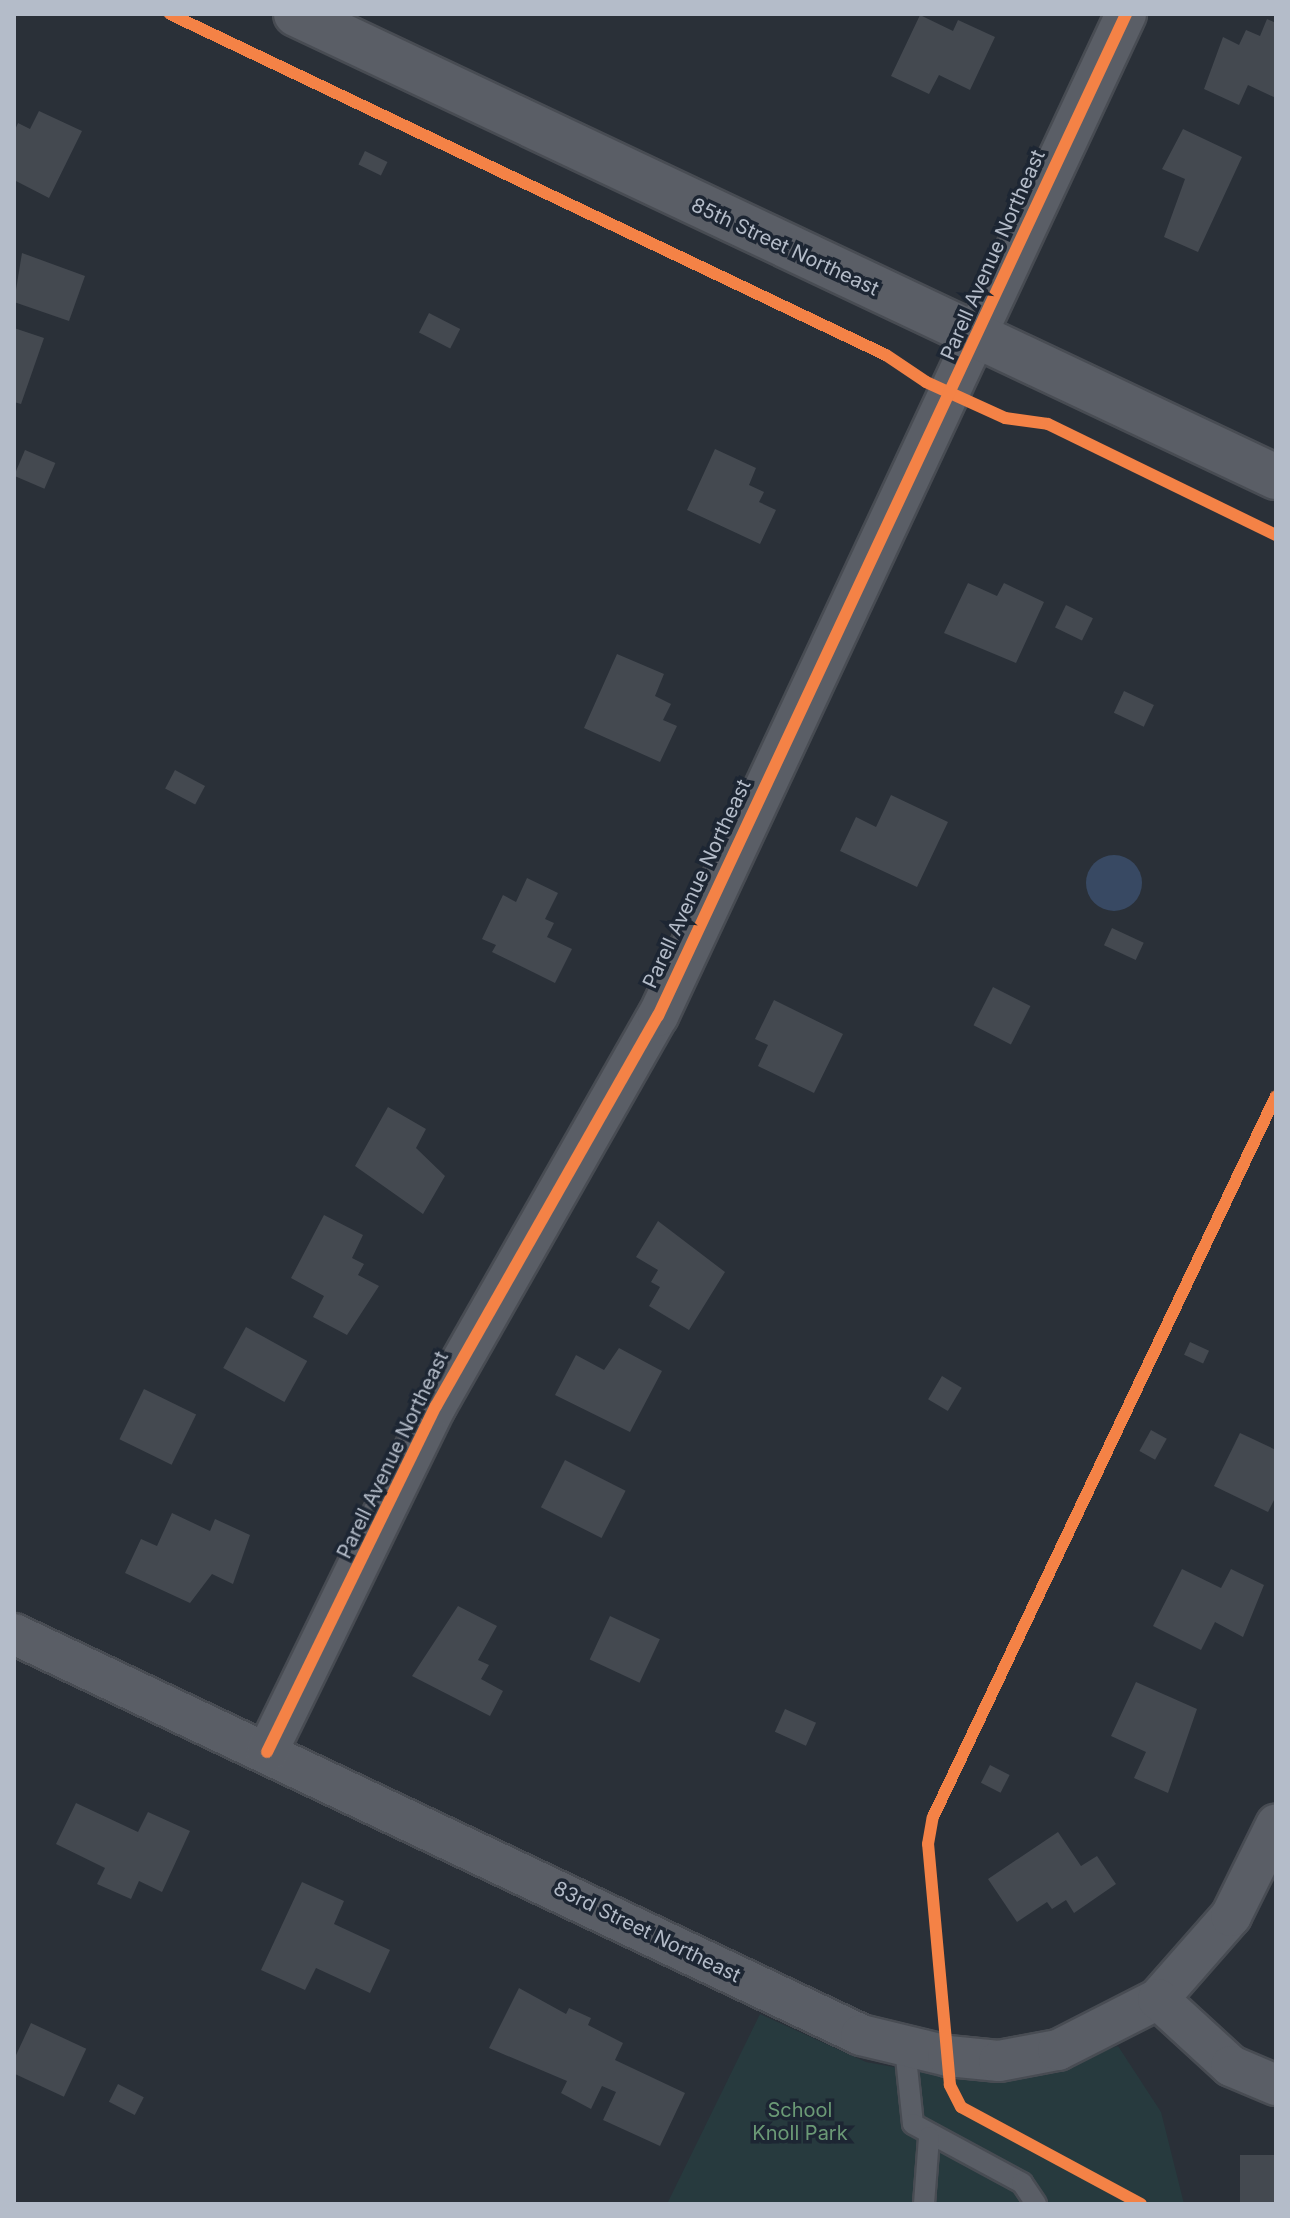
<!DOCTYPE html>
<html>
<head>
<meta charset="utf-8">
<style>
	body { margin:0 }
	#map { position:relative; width:1290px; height:2218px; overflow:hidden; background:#2a3038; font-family:Inter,sans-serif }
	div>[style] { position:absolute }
	.green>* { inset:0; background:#273a3e }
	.water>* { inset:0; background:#384963 }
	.round { border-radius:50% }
	.building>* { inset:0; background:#444950; transform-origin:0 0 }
	.roads { filter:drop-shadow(2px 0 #484c53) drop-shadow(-2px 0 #484c53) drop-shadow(0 2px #484c53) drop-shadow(0 -2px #484c53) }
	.service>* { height:20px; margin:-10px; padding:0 10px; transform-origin:10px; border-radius:10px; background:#5a5e66 }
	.minor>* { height:40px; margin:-20px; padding:0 20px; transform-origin:20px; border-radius:20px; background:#5a5e66 }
	.tertiary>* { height:44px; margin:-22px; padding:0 22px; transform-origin:22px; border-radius:22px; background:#5a5e66 }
	.cycleway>* { height:12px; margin:-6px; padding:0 6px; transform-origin:6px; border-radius:6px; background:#f48246 }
	span { translate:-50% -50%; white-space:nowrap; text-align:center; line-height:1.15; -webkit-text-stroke:7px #1d2633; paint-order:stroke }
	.street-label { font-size:20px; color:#b4bcc9 }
	.park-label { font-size:20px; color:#6b9a76 }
	.frame { position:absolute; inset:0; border:16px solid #b4bcc9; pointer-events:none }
</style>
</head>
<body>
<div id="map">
	<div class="green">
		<i style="clip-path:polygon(760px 2014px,866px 2062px,959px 2079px,1011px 2080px,1118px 2046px,1161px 2112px,1184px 2204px,667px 2204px)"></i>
	</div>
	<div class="water">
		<i class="round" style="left:1086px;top:855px;width:56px;height:56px"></i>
	</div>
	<div class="building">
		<i style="clip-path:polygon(920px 15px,953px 31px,958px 20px,995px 37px,970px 90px,939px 75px,929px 94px,891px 76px)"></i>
		<i style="clip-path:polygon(1267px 19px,1276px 23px,1276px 98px,1248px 85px,1239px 105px,1204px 89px,1223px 37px,1239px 45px,1246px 30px,1260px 36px)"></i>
		<i style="clip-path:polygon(39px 111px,82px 131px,49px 198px,14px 180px,14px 132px,18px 123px,30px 129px)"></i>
		<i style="clip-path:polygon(1183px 129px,1242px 157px,1198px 252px,1164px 237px,1185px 179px,1162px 169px)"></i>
		<i style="left:365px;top:151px;width:25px;height:15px;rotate:26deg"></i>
		<i style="clip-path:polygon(22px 253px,85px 276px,69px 321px,14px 302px)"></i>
		<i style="left:429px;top:313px;width:35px;height:22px;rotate:27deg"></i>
		<i style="clip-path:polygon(14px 328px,44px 338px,21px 404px,14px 402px)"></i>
		<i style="clip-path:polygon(715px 449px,756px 468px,749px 485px,764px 492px,759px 502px,776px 510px,760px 544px,687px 510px)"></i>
		<i style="left:25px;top:450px;width:33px;height:28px;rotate:23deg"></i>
		<i style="clip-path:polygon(968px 583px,997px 596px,1004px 583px,1044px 602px,1016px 663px,944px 633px)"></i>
		<i style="left:1066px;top:605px;width:30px;height:25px;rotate:26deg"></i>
		<i style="clip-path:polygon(617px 654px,664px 674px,655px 696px,671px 704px,663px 720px,677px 726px,660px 762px,584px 728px)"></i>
		<i style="left:1124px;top:691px;width:33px;height:24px;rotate:25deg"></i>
		<i style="left:175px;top:770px;width:34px;height:21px;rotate:28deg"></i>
		<i style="clip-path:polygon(891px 795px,948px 822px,917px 887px,840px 851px,856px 817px,876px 827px)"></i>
		<i style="clip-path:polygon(527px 878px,558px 893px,545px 919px,554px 923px,547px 937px,572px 949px,555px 983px,492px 952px,496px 945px,482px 939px,503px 895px,516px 902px)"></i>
		<i style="left:1112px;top:928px;width:35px;height:19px;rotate:25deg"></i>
		<i style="left:993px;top:987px;width:42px;height:43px;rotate:27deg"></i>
		<i style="clip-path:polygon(774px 1000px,843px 1034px,814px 1093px,758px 1066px,768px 1045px,755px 1039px)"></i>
		<i style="clip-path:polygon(388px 1107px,426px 1129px,416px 1148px,445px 1176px,423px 1214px,355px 1166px)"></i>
		<i style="clip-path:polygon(324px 1215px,363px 1235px,352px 1258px,364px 1264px,358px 1275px,379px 1286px,347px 1335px,313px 1317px,324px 1296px,291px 1278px)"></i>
		<i style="clip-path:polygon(658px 1221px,725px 1272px,689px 1330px,649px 1306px,660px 1287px,651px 1282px,658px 1270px,636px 1257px)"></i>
		<i style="left:246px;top:1327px;width:70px;height:47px;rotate:29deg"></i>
		<i style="left:1190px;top:1342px;width:21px;height:14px;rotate:25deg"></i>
		<i style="clip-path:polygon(619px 1348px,662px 1371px,630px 1432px,555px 1395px,576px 1355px,604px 1370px)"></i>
		<i style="left:942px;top:1376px;width:23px;height:27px;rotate:31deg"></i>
		<i style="left:144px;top:1389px;width:58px;height:56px;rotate:26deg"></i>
		<i style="left:1151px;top:1430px;width:18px;height:24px;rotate:29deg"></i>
		<i style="clip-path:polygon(1240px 1433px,1276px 1450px,1276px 1496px,1268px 1512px,1214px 1486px)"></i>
		<i style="left:565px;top:1460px;width:68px;height:53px;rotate:27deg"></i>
		<i style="clip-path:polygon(172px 1513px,210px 1531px,215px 1519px,250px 1535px,233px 1584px,212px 1574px,190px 1603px,125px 1573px,141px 1539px,157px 1546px)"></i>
		<i style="clip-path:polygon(1182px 1569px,1221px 1588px,1231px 1569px,1264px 1585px,1243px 1637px,1215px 1622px,1201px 1650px,1153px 1626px)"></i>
		<i style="clip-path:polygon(458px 1606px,497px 1626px,478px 1660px,489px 1665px,481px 1679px,503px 1691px,490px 1716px,412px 1676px)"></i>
		<i style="left:610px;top:1616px;width:55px;height:48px;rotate:25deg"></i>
		<i style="clip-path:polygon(1136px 1682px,1197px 1709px,1168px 1793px,1134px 1778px,1146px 1752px,1111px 1736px)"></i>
		<i style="left:785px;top:1709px;width:34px;height:25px;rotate:24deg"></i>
		<i style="left:990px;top:1765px;width:22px;height:20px;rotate:27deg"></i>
		<i style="clip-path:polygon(76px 1803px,138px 1832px,148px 1812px,190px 1831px,162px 1892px,139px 1881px,131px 1899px,97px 1884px,105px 1868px,56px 1844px)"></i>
		<i style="clip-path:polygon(1058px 1832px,1081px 1866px,1097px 1856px,1116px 1884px,1074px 1913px,1066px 1900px,1052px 1909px,1047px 1902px,1017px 1922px,988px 1879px)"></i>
		<i style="clip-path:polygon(302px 1882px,344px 1901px,334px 1924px,390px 1950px,370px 1993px,316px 1968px,305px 1990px,261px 1970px)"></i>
		<i style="clip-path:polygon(519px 1988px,566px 2014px,569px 2008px,591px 2018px,588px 2025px,623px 2043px,615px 2060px,685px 2093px,660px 2146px,603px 2120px,616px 2092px,602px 2086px,591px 2109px,561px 2093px,567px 2081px,489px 2048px)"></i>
		<i style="left:31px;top:2023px;width:61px;height:53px;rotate:25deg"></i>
		<i style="left:118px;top:2084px;width:29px;height:20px;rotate:27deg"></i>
		<i style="left:1276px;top:2155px;width:49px;height:36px;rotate:90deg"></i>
	</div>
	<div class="roads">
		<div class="service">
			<i style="left:905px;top:2048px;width:76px;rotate:84deg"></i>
			<i style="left:913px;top:2124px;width:124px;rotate:28.4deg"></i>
			<i style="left:1022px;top:2183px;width:25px;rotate:56deg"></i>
			<i style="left:924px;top:2204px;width:67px;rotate:-85.7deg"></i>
		</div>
		<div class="minor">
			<i style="left:14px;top:1634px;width:937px;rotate:25.33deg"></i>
			<i style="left:861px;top:2035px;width:89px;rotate:13.6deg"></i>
			<i style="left:948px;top:2056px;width:51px;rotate:5.6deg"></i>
			<i style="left:999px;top:2061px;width:60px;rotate:-10.6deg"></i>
			<i style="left:1058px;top:2050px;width:112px;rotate:-27deg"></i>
			<i style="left:1158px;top:1999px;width:111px;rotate:-48.7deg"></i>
			<i style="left:1231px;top:1916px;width:102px;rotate:-63.7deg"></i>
			<i style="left:267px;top:1752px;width:385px;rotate:-64deg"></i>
			<i style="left:436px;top:1406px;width:449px;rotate:-60.4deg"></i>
			<i style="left:658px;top:1016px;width:1106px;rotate:-64.96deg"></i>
			<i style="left:1158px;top:1999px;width:99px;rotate:42.5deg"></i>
			<i style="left:1231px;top:2066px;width:49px;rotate:22.9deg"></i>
		</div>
		<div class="tertiary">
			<i style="left:296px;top:14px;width:1084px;rotate:25.29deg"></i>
		</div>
	</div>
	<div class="cycleway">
		<i style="left:170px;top:14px;width:793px;rotate:25.47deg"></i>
		<i style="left:886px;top:355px;width:48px;rotate:34deg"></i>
		<i style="left:926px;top:382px;width:87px;rotate:24.5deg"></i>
		<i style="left:1005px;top:418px;width:43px;rotate:7.9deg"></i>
		<i style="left:1048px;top:424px;width:254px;rotate:26deg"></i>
		<i style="left:267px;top:1752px;width:385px;rotate:-64deg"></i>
		<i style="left:436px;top:1406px;width:449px;rotate:-60.4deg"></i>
		<i style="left:658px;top:1016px;width:1106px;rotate:-64.96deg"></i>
		<i style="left:1141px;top:2204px;width:204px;rotate:-151.7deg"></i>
		<i style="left:961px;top:2107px;width:25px;rotate:-117deg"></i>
		<i style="left:950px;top:2085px;width:242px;rotate:-95.2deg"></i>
		<i style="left:928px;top:1844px;width:27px;rotate:-80deg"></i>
		<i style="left:933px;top:1817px;width:798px;rotate:-64.56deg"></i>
	</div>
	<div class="street-label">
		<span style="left:785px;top:247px;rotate:25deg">85th Street Northeast</span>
		<span style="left:993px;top:255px;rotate:-66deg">Parell Avenue Northeast</span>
		<span style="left:697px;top:884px;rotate:-65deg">Parell Avenue Northeast</span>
		<span style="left:393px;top:1455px;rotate:-64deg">Parell Avenue Northeast</span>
		<span style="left:647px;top:1932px;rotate:26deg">83rd Street Northeast</span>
	</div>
	<div class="park-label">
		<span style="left:800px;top:2122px">School<br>Knoll Park</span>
	</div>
	<div class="frame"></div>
</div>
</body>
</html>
